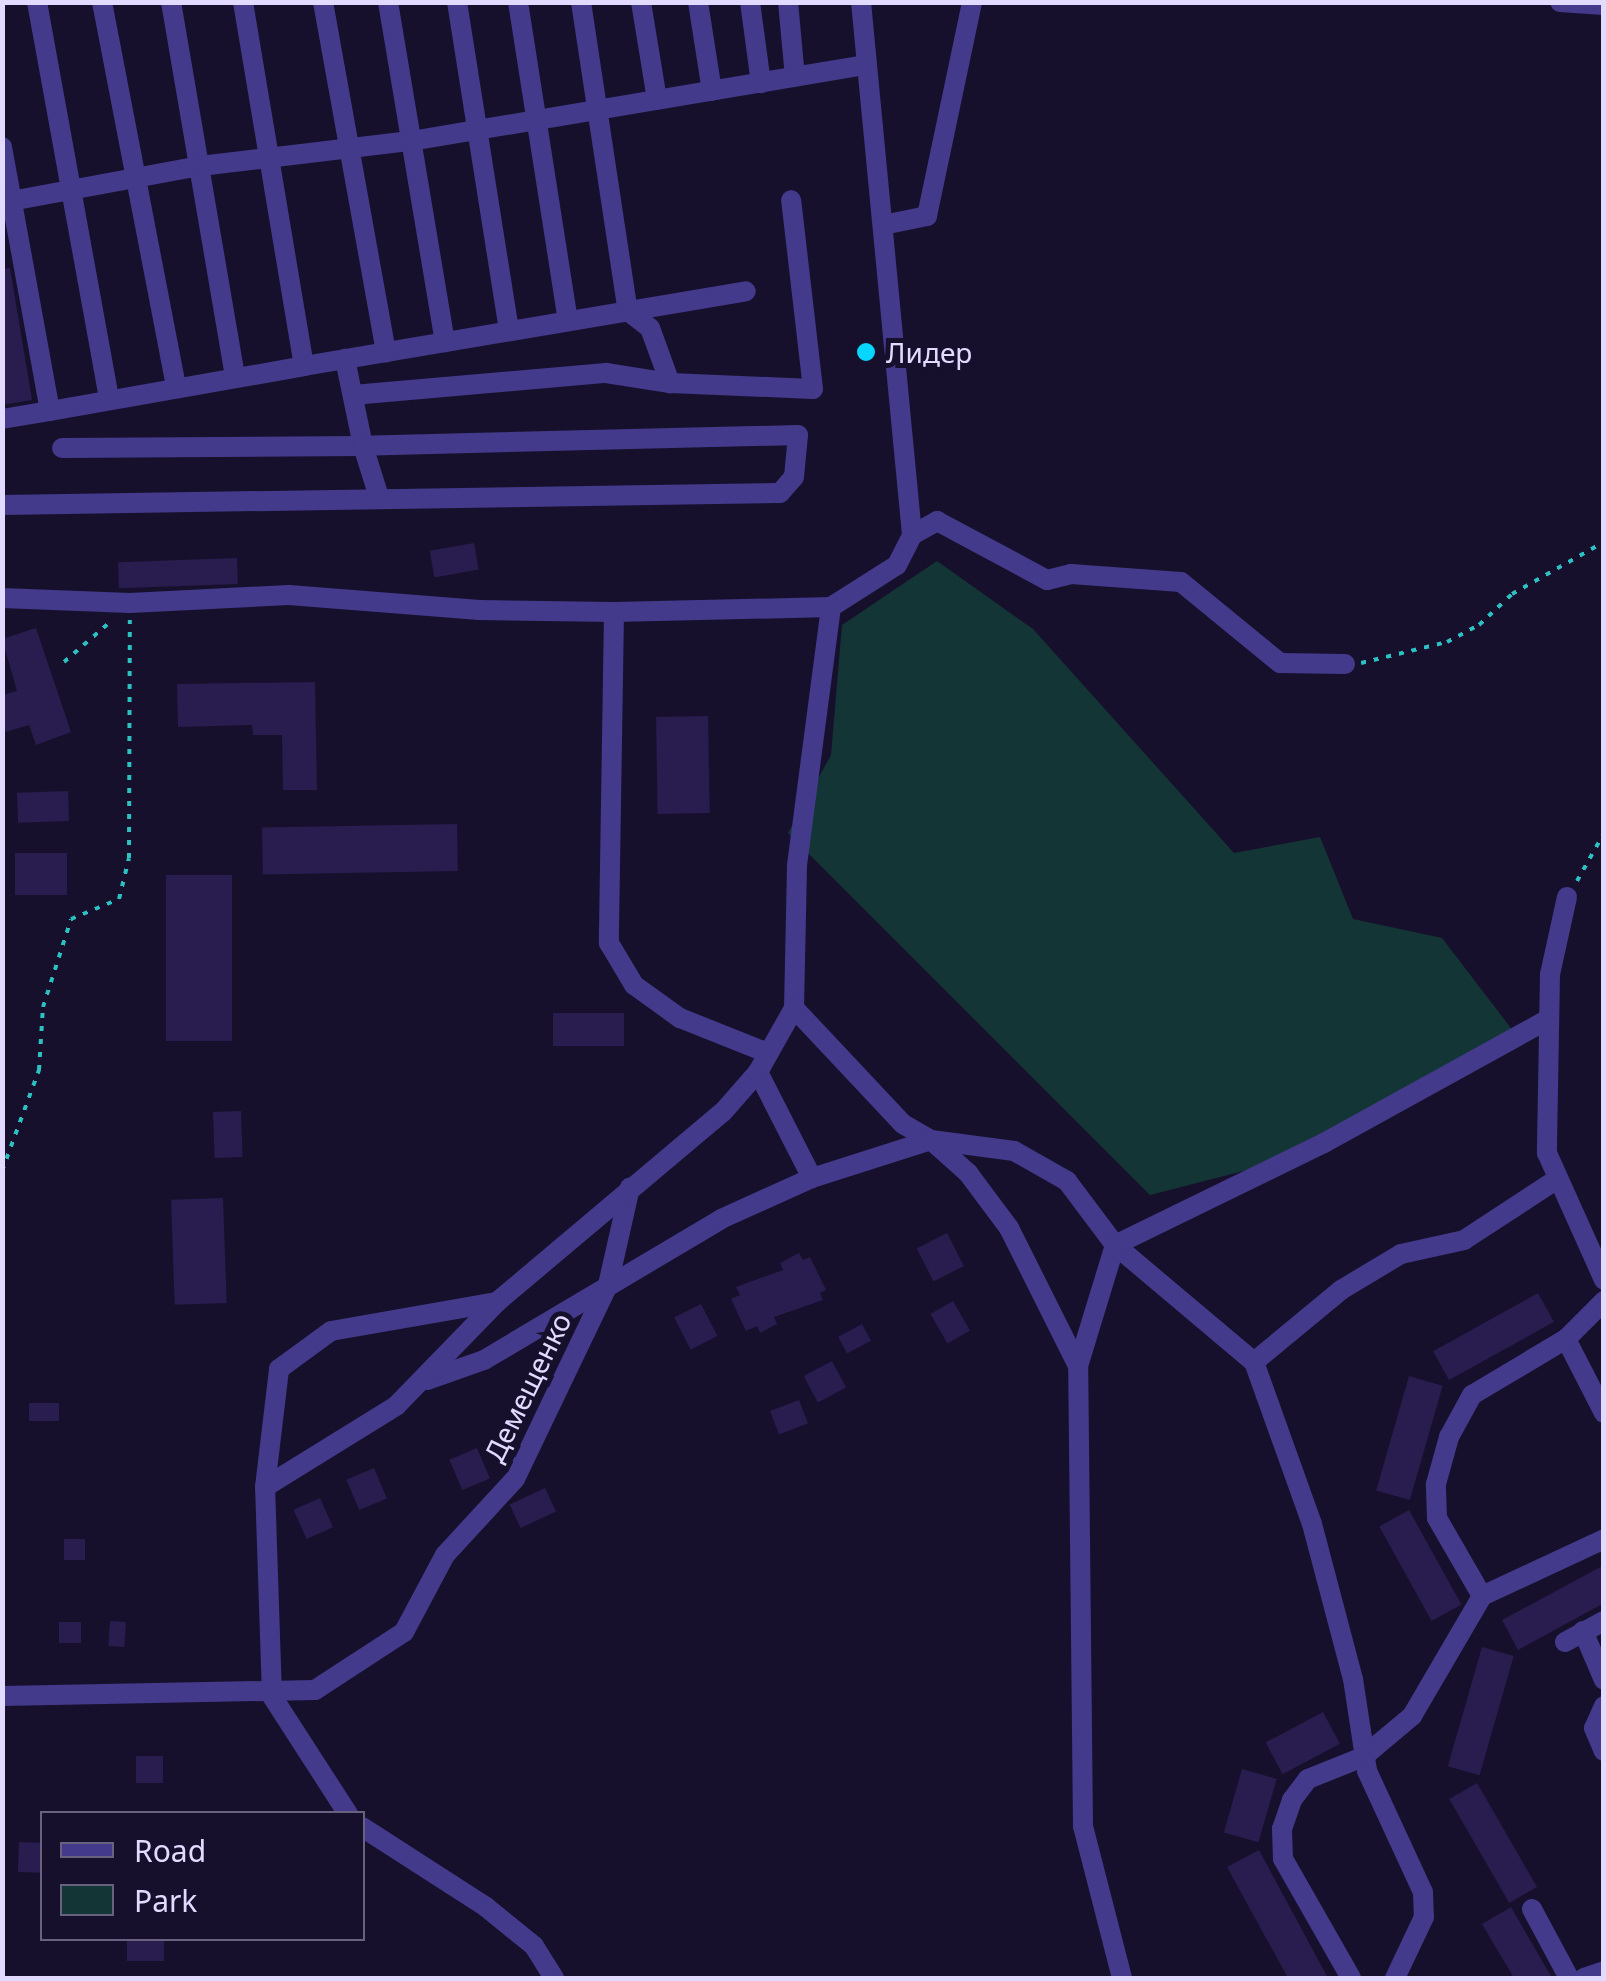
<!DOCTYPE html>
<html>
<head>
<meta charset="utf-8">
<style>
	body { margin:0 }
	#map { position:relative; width:1606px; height:1981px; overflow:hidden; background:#17102c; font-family:"Noto Sans",sans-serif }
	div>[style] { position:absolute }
	.green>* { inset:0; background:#133536 }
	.building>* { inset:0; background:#291c4e; transform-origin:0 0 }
	.path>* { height:4px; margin-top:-2px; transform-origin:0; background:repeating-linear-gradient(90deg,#2cc1c2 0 5px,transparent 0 13px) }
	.minor>* { height:20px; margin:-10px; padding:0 10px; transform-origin:10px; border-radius:10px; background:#433a8c }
	.dots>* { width:28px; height:28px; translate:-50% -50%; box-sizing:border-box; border:5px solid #17102c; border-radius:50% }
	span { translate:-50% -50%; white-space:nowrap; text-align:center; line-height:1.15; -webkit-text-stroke:10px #17102c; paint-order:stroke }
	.poi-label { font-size:28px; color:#e2dbff }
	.left { translate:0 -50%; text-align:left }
	.street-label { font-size:28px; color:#e2dbff }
	.frame { position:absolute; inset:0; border:5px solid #e2dbff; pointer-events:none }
	.legend { position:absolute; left:40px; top:1811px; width:325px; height:130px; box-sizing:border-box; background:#17102c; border:2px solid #686180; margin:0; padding:12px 18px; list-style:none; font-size:30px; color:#e2dbff }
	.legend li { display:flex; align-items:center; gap:20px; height:50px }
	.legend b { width:50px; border:2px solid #686180 }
</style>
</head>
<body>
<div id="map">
	<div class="green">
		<i style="clip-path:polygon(937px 561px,1033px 629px,1234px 853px,1320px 837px,1353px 919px,1442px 938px,1517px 1036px,1259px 1167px,1150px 1195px,788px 833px,831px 755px,842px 625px)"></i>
	</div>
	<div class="building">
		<i style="clip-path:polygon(10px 268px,32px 400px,2px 405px,2px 269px)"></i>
		<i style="left:474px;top:543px;width:27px;height:45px;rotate:80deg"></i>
		<i style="left:237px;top:558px;width:26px;height:119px;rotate:88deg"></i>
		<i style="clip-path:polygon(36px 628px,71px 732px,36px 745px,29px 725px,2px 733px,2px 695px,17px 691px,2px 639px)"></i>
		<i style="clip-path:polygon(315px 682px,317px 790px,283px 790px,282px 735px,253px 735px,252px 725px,178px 727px,177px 684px)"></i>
		<i style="left:708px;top:716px;width:97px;height:52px;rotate:89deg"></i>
		<i style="left:68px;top:791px;width:30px;height:51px;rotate:88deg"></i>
		<i style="left:457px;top:824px;width:47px;height:195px;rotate:89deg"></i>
		<i style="left:15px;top:853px;width:52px;height:42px"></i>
		<i style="left:166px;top:875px;width:66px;height:166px"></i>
		<i style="left:624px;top:1013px;width:33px;height:71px;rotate:90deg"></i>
		<i style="left:241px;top:1111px;width:46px;height:28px;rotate:88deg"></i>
		<i style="left:223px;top:1198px;width:105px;height:52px;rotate:88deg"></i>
		<i style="left:947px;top:1233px;width:37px;height:34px;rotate:63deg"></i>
		<i style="clip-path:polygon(799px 1253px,803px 1260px,810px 1257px,826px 1290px,820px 1293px,823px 1300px,774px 1317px,777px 1324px,760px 1333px,757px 1326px,746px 1331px,731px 1299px,740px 1295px,736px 1287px,783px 1270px,780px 1263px)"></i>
		<i style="left:1538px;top:1293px;width:33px;height:120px;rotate:61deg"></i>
		<i style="left:953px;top:1301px;width:34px;height:26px;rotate:60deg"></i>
		<i style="left:701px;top:1304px;width:36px;height:30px;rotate:63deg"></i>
		<i style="left:862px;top:1324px;width:19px;height:27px;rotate:62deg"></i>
		<i style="left:832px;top:1361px;width:30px;height:32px;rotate:62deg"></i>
		<i style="left:1409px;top:1376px;width:35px;height:119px;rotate:16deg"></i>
		<i style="left:799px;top:1400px;width:25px;height:31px;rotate:69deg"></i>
		<i style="left:29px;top:1403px;width:30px;height:18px"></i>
		<i style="left:477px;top:1448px;width:33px;height:30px;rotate:67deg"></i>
		<i style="left:374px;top:1468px;width:33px;height:30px;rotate:67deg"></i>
		<i style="left:545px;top:1488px;width:26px;height:39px;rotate:65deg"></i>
		<i style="left:320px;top:1498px;width:32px;height:29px;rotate:66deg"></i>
		<i style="left:1409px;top:1510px;width:108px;height:34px;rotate:61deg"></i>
		<i style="left:64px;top:1539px;width:21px;height:21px"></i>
		<i style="clip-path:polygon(1604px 1565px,1604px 1603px,1518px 1650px,1502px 1620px)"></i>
		<i style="left:110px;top:1621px;width:16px;height:25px;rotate:4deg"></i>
		<i style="left:59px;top:1622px;width:22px;height:21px"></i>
		<i style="left:1482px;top:1647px;width:33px;height:124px;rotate:16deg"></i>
		<i style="left:1323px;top:1712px;width:36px;height:65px;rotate:62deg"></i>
		<i style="left:136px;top:1756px;width:27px;height:27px"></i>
		<i style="left:1242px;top:1769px;width:36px;height:66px;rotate:16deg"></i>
		<i style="left:1477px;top:1783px;width:120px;height:32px;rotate:60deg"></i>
		<i style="left:19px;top:1842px;width:23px;height:30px;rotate:2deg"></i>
		<i style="clip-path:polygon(1259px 1850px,1328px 1978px,1288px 1978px,1227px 1867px)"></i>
		<i style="clip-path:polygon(1511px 1907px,1552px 1978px,1514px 1978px,1482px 1924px)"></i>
		<i style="left:127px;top:1938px;width:37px;height:23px"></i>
	</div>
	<div class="path">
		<i style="left:64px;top:662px;width:61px;rotate:-41deg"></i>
		<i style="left:1361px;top:663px;width:89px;rotate:-13.7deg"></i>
		<i style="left:1447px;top:642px;width:36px;rotate:-28deg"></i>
		<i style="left:1479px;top:625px;width:45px;rotate:-43.2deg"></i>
		<i style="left:1512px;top:594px;width:106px;rotate:-29.5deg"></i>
		<i style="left:1577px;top:881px;width:55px;rotate:-60.6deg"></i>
		<i style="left:2px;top:1171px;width:108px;rotate:-69.9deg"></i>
		<i style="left:39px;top:1070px;width:63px;rotate:-86.4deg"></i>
		<i style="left:43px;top:1007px;width:92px;rotate:-72.3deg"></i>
		<i style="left:71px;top:919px;width:52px;rotate:-22.6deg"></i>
		<i style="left:119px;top:899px;width:42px;rotate:-76.3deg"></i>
		<i style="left:129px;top:858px;width:238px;rotate:-89.8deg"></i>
	</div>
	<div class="minor">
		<i style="left:37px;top:2px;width:404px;rotate:79.7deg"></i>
		<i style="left:102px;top:2px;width:393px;rotate:79.1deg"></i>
		<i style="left:171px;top:2px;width:381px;rotate:80.3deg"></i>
		<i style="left:243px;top:2px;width:369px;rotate:80.5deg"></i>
		<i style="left:304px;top:366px;width:448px;rotate:-9.6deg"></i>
		<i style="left:323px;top:2px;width:356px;rotate:79.8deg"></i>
		<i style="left:388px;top:2px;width:345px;rotate:80.5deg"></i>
		<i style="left:457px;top:2px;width:333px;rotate:81deg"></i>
		<i style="left:518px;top:2px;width:323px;rotate:81.1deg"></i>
		<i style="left:581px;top:2px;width:313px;rotate:81.4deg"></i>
		<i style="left:628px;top:311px;width:28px;rotate:38deg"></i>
		<i style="left:650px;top:328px;width:59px;rotate:70deg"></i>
		<i style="left:670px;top:383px;width:143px;rotate:2.4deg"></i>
		<i style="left:813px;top:389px;width:190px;rotate:-96.6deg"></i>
		<i style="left:641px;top:2px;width:99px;rotate:80.7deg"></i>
		<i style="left:698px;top:2px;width:90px;rotate:81.1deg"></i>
		<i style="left:750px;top:2px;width:82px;rotate:82.3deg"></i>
		<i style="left:788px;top:2px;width:75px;rotate:84.7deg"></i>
		<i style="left:861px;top:2px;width:535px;rotate:84.53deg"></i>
		<i style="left:1560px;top:2px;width:44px;rotate:3.9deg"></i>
		<i style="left:2px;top:147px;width:268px;rotate:79.7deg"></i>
		<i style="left:50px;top:411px;width:258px;rotate:-10deg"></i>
		<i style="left:11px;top:201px;width:192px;rotate:-10.5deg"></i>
		<i style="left:200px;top:166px;width:212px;rotate:-6.8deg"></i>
		<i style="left:411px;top:141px;width:462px;rotate:-9.5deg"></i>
		<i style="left:883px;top:225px;width:45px;rotate:-11.6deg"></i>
		<i style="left:927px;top:216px;width:219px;rotate:-78.1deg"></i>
		<i style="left:353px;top:395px;width:254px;rotate:-5deg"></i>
		<i style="left:606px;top:373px;width:65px;rotate:8.9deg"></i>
		<i style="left:2px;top:419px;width:49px;rotate:-9.5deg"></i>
		<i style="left:62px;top:448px;width:301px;rotate:-0.4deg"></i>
		<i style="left:363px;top:446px;width:89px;rotate:-101.7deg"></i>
		<i style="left:2px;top:505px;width:778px;rotate:-0.88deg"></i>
		<i style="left:780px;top:493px;width:21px;rotate:-49deg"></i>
		<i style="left:794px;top:477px;width:42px;rotate:-84.6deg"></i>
		<i style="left:798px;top:435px;width:435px;rotate:178.6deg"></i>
		<i style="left:363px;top:446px;width:50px;rotate:72.6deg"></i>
		<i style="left:2px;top:598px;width:128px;rotate:2.2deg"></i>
		<i style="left:130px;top:603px;width:159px;rotate:-2.9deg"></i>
		<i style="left:289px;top:595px;width:191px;rotate:4.5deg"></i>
		<i style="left:479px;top:610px;width:135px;rotate:0.8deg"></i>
		<i style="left:614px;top:612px;width:217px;rotate:-1.3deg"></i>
		<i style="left:831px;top:607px;width:78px;rotate:-32.5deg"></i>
		<i style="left:897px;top:565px;width:34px;rotate:-63deg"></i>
		<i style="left:912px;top:535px;width:29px;rotate:-29deg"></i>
		<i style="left:937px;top:521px;width:125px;rotate:28.2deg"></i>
		<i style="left:1047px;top:580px;width:25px;rotate:-14deg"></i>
		<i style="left:1071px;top:574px;width:110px;rotate:4.2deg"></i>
		<i style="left:1181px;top:582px;width:128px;rotate:39.3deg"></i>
		<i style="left:1280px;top:663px;width:65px;rotate:0.9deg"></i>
		<i style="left:831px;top:607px;width:261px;rotate:97.5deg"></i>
		<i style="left:797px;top:866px;width:142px;rotate:91.2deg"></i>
		<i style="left:794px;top:1008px;width:159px;rotate:46.8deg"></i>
		<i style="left:903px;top:1124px;width:32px;rotate:30deg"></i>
		<i style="left:931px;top:1140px;width:84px;rotate:7.5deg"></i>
		<i style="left:1014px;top:1151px;width:61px;rotate:29.5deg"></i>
		<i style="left:1067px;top:1181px;width:80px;rotate:53.1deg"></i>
		<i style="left:1115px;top:1245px;width:182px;rotate:40.1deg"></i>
		<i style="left:614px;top:612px;width:331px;rotate:90.9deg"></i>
		<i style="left:609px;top:943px;width:49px;rotate:59.2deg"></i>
		<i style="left:634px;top:985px;width:57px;rotate:35.7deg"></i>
		<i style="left:680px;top:1018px;width:95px;rotate:21.7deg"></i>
		<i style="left:1567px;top:897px;width:79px;rotate:102.4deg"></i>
		<i style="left:1550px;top:974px;width:179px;rotate:91deg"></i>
		<i style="left:1547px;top:1153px;width:139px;rotate:65.8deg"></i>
		<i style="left:758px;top:1072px;width:119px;rotate:63deg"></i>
		<i style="left:1566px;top:1339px;width:83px;rotate:62.8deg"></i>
		<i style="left:1254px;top:1362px;width:172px;rotate:70.3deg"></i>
		<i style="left:1312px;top:1524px;width:160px;rotate:75.2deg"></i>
		<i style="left:1353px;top:1679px;width:93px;rotate:81.3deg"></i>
		<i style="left:1367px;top:1771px;width:133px;rotate:65.2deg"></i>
		<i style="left:1423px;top:1892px;width:25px;rotate:88deg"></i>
		<i style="left:1424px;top:1917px;width:68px;rotate:115.4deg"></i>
		<i style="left:1254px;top:1362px;width:113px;rotate:-39.6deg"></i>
		<i style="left:1341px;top:1290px;width:70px;rotate:-31deg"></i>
		<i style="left:1401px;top:1254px;width:65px;rotate:-12.5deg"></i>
		<i style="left:1464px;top:1240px;width:108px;rotate:-33.2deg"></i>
		<i style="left:427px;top:1380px;width:60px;rotate:-19.3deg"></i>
		<i style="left:484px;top:1360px;width:276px;rotate:-30.7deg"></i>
		<i style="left:721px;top:1219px;width:100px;rotate:-24.3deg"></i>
		<i style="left:812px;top:1178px;width:125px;rotate:-17.7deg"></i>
		<i style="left:931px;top:1140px;width:50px;rotate:41.7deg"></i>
		<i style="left:968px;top:1173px;width:69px;rotate:53.3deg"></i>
		<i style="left:1009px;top:1228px;width:154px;rotate:63.4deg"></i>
		<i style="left:265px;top:1487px;width:154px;rotate:-31.7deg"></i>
		<i style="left:396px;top:1406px;width:145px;rotate:-45.8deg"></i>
		<i style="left:1482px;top:1596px;width:90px;rotate:-120deg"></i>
		<i style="left:1437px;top:1518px;width:34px;rotate:-92deg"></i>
		<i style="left:1436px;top:1484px;width:49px;rotate:-74.5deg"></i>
		<i style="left:1449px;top:1437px;width:48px;rotate:-61.3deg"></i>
		<i style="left:1472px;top:1395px;width:109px;rotate:-30.8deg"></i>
		<i style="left:1566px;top:1339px;width:54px;rotate:-45deg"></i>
		<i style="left:1583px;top:1631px;width:53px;rotate:66.8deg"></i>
		<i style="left:1565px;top:1642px;width:44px;rotate:-28.3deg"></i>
		<i style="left:2px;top:1696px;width:313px;rotate:-1.1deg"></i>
		<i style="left:315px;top:1690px;width:106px;rotate:-33.1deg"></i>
		<i style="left:404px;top:1632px;width:87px;rotate:-62deg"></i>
		<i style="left:445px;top:1555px;width:103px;rotate:-47.4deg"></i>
		<i style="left:515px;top:1479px;width:215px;rotate:-64.4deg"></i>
		<i style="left:608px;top:1285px;width:100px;rotate:-77.3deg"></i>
		<i style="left:1604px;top:1706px;width:24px;rotate:114deg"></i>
		<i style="left:1594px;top:1728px;width:25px;rotate:67deg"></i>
		<i style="left:348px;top:1814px;width:140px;rotate:-122.8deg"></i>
		<i style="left:272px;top:1696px;width:209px;rotate:-91.9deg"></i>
		<i style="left:265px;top:1487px;width:119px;rotate:-83.2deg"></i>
		<i style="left:279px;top:1369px;width:64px;rotate:-36.2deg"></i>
		<i style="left:331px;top:1331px;width:169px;rotate:-9.9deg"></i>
		<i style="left:497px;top:1302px;width:295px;rotate:-40.1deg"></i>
		<i style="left:723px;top:1112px;width:53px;rotate:-48.8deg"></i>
		<i style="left:758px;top:1072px;width:73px;rotate:-60.6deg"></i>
		<i style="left:362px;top:1827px;width:148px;rotate:32.8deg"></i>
		<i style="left:486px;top:1907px;width:62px;rotate:39.1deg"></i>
		<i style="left:534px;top:1946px;width:38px;rotate:58deg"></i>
		<i style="left:1532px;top:1909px;width:78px;rotate:61.8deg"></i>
		<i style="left:1122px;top:1978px;width:157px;rotate:-104.4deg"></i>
		<i style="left:1083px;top:1826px;width:460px;rotate:-90.6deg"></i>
		<i style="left:1078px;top:1366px;width:127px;rotate:-73deg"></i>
		<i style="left:1115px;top:1245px;width:233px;rotate:-26deg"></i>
		<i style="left:1324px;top:1143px;width:257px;rotate:-28.9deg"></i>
		<i style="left:1351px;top:1978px;width:137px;rotate:-119.7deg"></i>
		<i style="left:1283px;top:1859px;width:30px;rotate:-92deg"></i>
		<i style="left:1282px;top:1829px;width:31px;rotate:-71deg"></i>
		<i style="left:1292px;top:1800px;width:26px;rotate:-53deg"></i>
		<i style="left:1308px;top:1779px;width:59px;rotate:-21.8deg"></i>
		<i style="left:1363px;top:1757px;width:64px;rotate:-39.9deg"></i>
		<i style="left:1412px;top:1716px;width:139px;rotate:-59.7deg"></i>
		<i style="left:1482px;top:1596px;width:135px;rotate:-25deg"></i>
		<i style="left:1584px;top:1978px;width:21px;rotate:-19deg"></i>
	</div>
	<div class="dots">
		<i style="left:866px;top:352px;background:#07d6ff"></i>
	</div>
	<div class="poi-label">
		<span class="left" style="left:886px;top:352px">Лидер</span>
	</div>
	<div class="street-label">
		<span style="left:527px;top:1387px;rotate:-64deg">Демещенко</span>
	</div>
	<div class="frame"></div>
	<ul class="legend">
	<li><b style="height:12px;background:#433a8c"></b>Road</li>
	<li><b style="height:28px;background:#133536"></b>Park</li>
	</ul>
</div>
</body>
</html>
